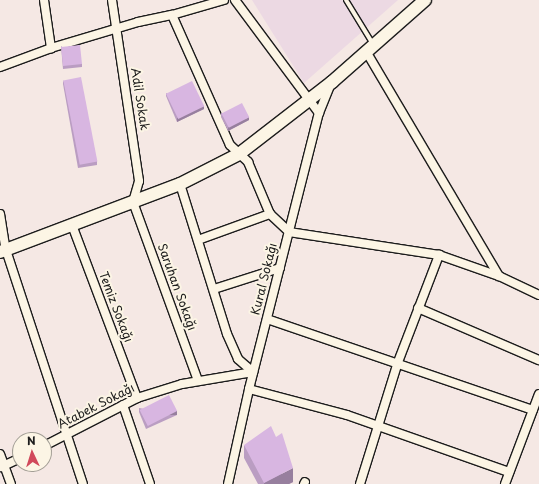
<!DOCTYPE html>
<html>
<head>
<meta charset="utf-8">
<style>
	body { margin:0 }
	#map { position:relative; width:539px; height:484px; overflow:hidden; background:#f5e8e4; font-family:"Playpen Sans",sans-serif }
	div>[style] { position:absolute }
	.built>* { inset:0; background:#ecd9e3 }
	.roads { filter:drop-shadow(1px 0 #1c1c1c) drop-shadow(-1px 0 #1c1c1c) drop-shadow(0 1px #1c1c1c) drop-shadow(0 -1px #1c1c1c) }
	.lane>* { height:4px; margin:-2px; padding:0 2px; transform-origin:2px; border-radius:2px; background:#fcf5e5 }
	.street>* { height:8px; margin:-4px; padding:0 4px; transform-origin:4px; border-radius:4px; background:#fcf5e5 }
	.secondary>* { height:12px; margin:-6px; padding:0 6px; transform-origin:6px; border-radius:6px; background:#fcf5e5 }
	.wall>* { inset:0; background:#ba9dc2 }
	.shaded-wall>* { inset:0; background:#977f9e; transform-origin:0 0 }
	.building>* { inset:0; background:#d8b6e1; transform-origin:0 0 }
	span { translate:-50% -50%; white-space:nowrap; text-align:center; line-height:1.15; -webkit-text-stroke:4px #fcf5e5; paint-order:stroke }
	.street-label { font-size:12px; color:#1c1c1c }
	.north { position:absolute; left:12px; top:432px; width:40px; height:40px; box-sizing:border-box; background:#fcf5e5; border:1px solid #a29e95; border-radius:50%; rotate:356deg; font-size:11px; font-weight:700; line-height:16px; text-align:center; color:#1c1c1c }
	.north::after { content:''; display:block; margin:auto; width:14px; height:18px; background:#d1495b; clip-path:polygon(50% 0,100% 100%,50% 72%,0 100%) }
</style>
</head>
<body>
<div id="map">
	<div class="built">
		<i style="clip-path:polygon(252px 0,398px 0,304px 83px)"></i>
	</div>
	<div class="roads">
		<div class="lane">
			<i style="left:346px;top:0;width:52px;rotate:58.5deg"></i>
		</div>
		<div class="street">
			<i style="left:44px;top:0;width:49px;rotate:81.7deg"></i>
			<i style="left:112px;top:0;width:183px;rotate:81.5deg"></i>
			<i style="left:139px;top:181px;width:22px;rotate:106deg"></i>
			<i style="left:133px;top:202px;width:190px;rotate:70deg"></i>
			<i style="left:235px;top:0;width:141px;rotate:53.4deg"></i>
			<i style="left:172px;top:15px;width:142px;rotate:66deg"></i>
			<i style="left:230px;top:145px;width:25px;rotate:43deg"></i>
			<i style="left:248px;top:162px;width:56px;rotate:67.1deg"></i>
			<i style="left:270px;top:214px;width:26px;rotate:43deg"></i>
			<i style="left:289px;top:232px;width:152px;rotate:8.7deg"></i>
			<i style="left:439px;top:255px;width:64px;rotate:19.3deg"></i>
			<i style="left:499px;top:276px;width:44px;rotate:25.4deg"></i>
			<i style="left:367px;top:53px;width:259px;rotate:59.4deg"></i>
			<i style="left:0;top:67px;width:54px;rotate:-20.4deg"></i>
			<i style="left:51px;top:48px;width:91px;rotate:-16.6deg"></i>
			<i style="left:138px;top:22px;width:35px;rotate:-12deg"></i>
			<i style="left:172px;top:15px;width:54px;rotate:-16.1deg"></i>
			<i style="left:180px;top:184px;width:157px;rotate:72.6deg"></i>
			<i style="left:227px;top:334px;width:27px;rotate:66deg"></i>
			<i style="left:238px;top:359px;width:20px;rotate:41deg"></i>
			<i style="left:0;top:214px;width:36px;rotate:81deg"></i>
			<i style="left:6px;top:250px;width:246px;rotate:71.8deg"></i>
			<i style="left:72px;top:225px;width:185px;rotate:69.4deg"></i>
			<i style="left:198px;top:240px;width:77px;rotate:-19.9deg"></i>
			<i style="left:214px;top:289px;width:69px;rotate:-17.7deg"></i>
			<i style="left:418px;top:308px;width:132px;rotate:23.3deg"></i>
			<i style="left:267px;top:319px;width:281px;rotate:18.9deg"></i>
			<i style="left:249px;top:389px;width:101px;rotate:14.9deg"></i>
			<i style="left:347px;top:415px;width:172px;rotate:19.4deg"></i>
			<i style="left:123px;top:405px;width:83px;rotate:71.1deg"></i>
			<i style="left:44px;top:446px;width:105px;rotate:-27.3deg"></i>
			<i style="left:137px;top:398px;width:47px;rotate:-17.3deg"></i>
			<i style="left:182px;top:384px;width:72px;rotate:-9.6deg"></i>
			<i style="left:0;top:454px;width:32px;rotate:70deg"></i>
			<i style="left:1px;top:467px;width:21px;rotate:-25deg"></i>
			<i style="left:228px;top:484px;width:97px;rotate:-77.5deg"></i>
			<i style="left:249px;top:389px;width:285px;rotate:-75.8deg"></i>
			<i style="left:319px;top:113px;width:31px;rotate:-68deg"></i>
			<i style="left:304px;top:484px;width:2px;rotate:-63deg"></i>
			<i style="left:360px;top:484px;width:128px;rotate:-72.7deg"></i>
			<i style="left:398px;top:362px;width:115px;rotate:-69deg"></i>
			<i style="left:505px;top:484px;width:96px;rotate:-69.3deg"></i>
		</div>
		<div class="secondary">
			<i style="left:0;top:252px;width:192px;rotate:-20.7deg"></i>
			<i style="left:180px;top:184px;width:66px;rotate:-27deg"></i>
			<i style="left:239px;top:154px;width:118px;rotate:-37.7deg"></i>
			<i style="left:332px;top:82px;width:124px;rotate:-41.4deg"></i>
		</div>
	</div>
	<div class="wall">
		<i style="clip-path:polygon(61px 46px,82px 64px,82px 67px,63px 69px)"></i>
		<i style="clip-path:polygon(63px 80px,97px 161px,97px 165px,78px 168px,63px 84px)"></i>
		<i style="clip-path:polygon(166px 93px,204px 109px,177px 122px,166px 96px)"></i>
		<i style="clip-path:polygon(221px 113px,249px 120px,228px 131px,221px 117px)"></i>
		<i style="clip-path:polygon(139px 408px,177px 415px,146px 429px,139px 412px)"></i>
		<i style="clip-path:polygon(244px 445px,293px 482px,289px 484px,258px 484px,244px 458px)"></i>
	</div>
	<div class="shaded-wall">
		<i style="clip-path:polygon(204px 106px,204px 109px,177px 122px,177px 118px)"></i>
		<i style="clip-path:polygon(249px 117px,249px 120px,228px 131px,228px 127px)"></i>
		<i style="left:177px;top:411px;width:4px;height:34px;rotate:90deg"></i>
		<i style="clip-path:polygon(293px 468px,293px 482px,289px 484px,264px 484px,264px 483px)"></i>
	</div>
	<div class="building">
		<i style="left:80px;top:45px;width:19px;height:19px;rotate:84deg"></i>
		<i style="left:81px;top:77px;width:86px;height:18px;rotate:79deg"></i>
		<i style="left:192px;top:81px;width:28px;height:29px;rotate:64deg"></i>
		<i style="left:242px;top:103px;width:16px;height:23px;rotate:63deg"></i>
		<i style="left:169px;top:395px;width:18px;height:33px;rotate:63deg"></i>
		<i style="clip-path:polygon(271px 426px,276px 437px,282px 433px,293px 468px,264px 483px,244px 445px)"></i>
	</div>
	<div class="street-label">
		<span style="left:140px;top:99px;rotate:81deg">Adil Sokak</span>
		<span style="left:264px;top:279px;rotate:-76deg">Kural Sokağı</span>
		<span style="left:177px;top:287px;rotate:70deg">Saruhan Sokağı</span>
		<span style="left:116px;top:307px;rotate:69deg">Temiz Sokağı</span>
		<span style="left:96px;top:406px;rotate:-27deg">Atabek Sokağı</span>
	</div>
	<div class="north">N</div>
</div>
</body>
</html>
